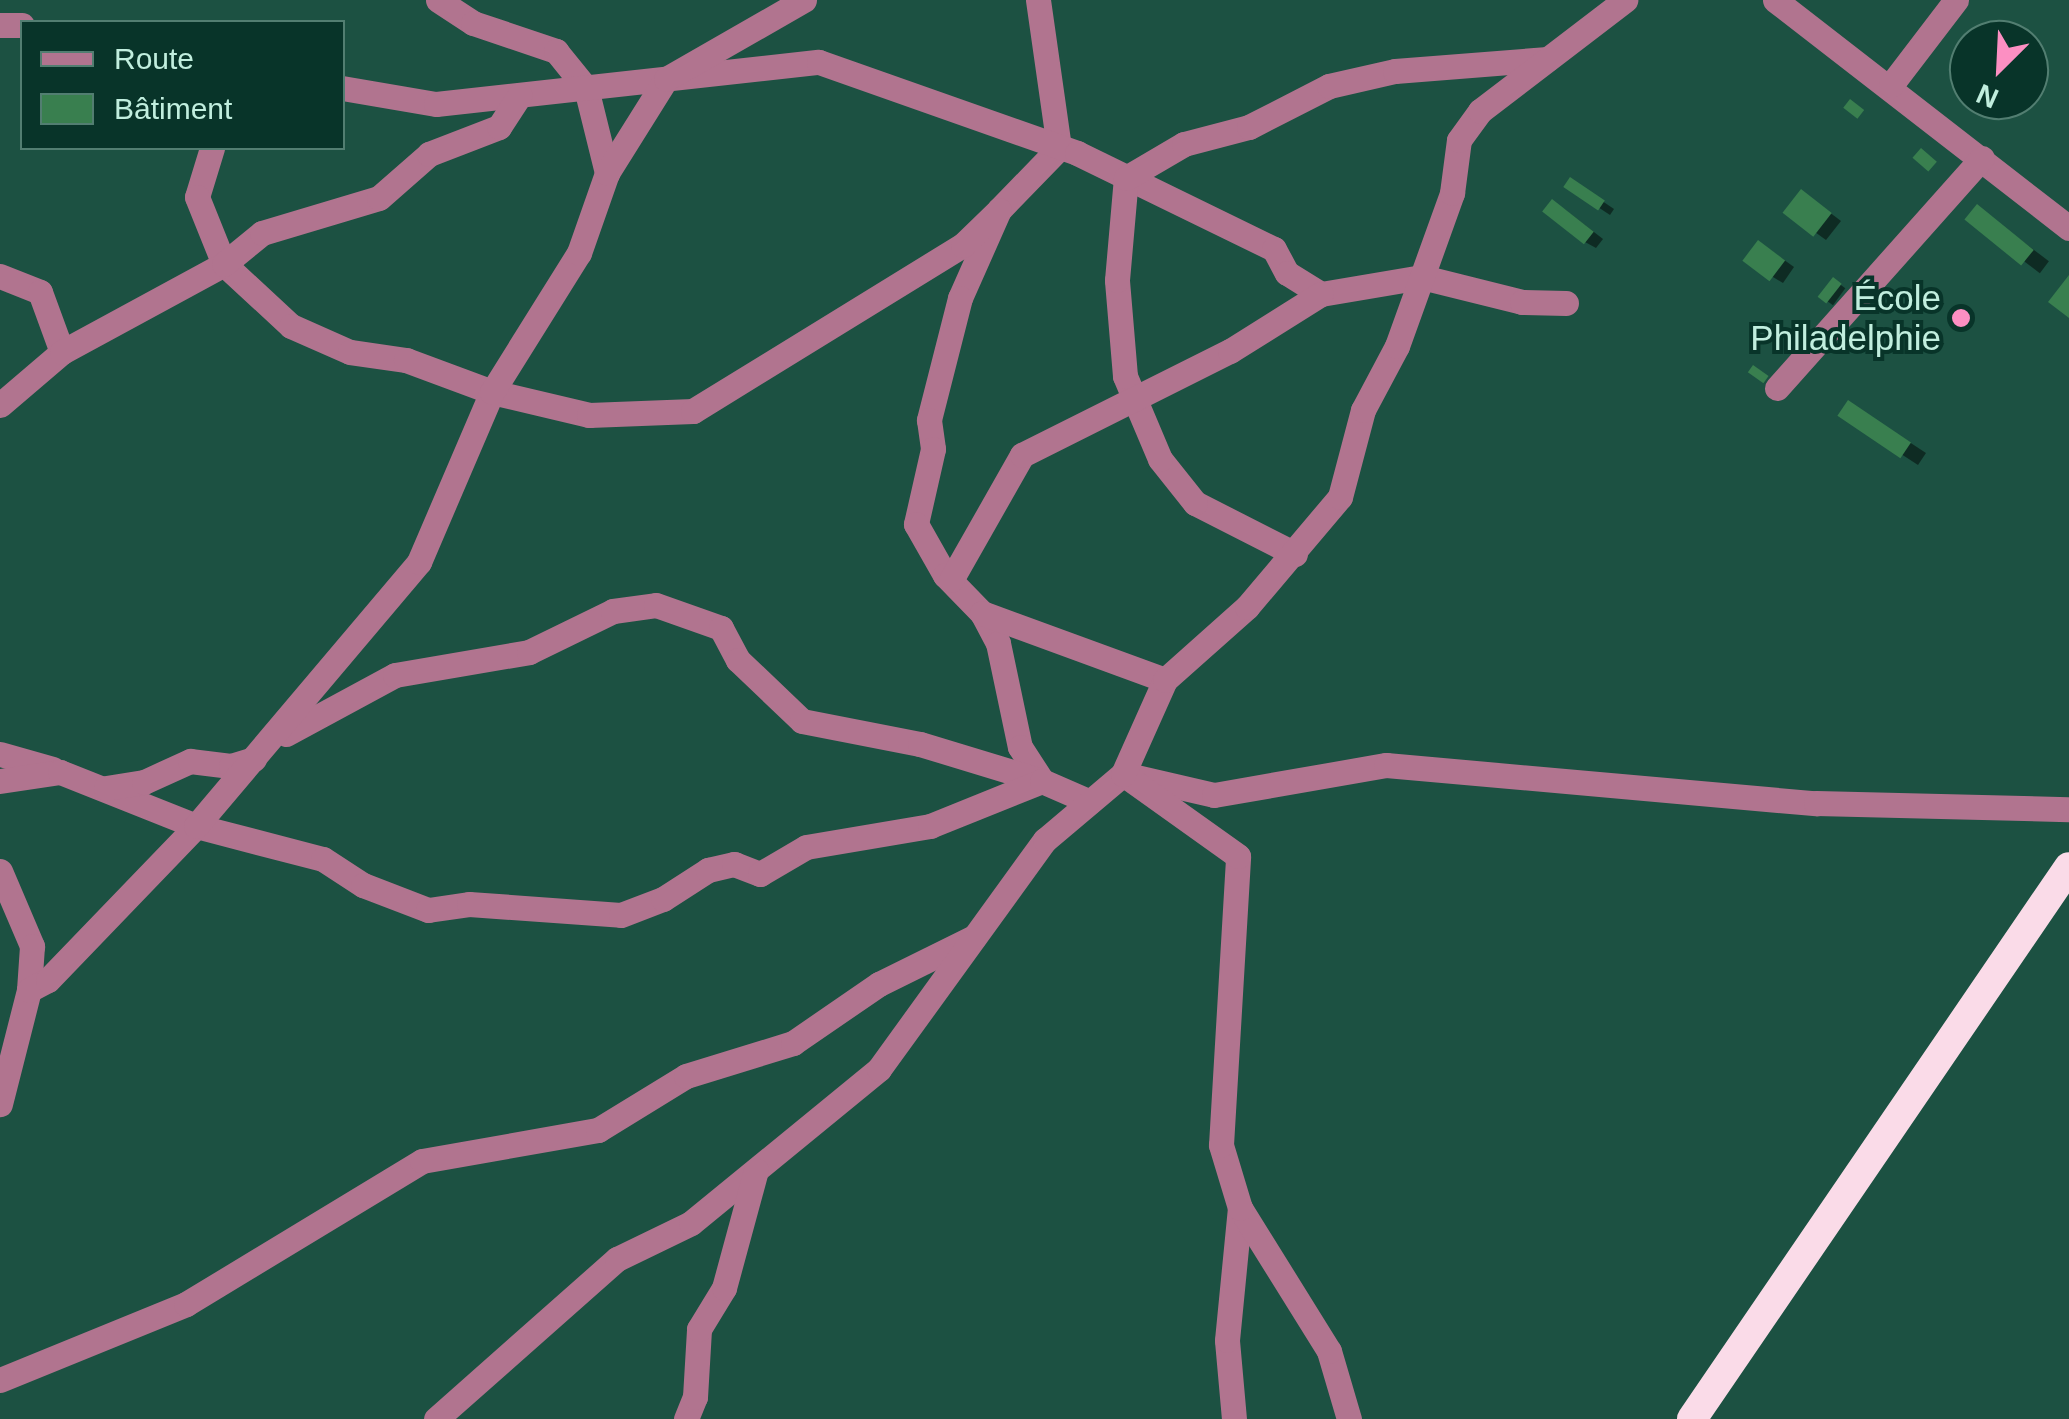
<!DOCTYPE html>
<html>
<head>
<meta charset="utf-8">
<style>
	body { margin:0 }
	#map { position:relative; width:2069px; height:1419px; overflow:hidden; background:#1c5142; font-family:Helvetica,sans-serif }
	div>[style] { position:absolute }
	.shadow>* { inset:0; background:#0007; transform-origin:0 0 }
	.building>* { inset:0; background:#397f4f; transform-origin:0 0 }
	.minor>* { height:25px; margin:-12.5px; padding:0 12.5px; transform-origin:12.5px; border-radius:12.5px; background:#b1748f }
	.highway>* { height:30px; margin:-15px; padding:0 15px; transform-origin:15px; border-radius:15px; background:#fadbe8 }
	.dots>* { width:28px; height:28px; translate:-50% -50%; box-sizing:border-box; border:5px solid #083429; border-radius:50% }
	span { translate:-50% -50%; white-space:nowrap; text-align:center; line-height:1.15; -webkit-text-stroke:8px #083429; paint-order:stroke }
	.poi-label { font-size:35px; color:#c1eede }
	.right { translate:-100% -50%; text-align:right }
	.legend { position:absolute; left:20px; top:20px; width:325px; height:130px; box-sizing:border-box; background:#083429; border:2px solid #527e71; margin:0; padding:12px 18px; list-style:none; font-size:30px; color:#c1eede }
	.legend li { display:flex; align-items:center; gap:20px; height:50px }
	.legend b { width:50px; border:2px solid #527e71 }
	.north { position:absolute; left:1949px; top:20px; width:100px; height:100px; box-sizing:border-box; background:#083429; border:2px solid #527e71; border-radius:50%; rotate:204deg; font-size:28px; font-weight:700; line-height:40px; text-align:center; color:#c1eede }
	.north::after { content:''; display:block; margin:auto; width:35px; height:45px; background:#fc8fc2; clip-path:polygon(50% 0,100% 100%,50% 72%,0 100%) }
</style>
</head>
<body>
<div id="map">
	<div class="shadow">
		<i style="clip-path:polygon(1566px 186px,1580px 186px,1614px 209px,1610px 215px)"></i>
		<i style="clip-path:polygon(1812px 199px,1841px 221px,1826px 240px,1787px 212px)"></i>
		<i style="left:1977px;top:207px;width:90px;height:15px;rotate:37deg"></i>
		<i style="clip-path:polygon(1563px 208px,1603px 239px,1596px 248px,1585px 242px)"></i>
		<i style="clip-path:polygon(1769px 249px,1794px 267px,1783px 283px,1746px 261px)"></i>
		<i style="left:1834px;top:280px;width:14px;height:21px;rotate:36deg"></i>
		<i style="clip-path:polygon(1865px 413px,1926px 453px,1918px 465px,1841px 415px)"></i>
	</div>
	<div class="building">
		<i style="left:1850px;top:99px;width:18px;height:11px;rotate:38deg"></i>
		<i style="left:1921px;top:148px;width:21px;height:13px;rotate:41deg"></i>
		<i style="left:1570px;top:177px;width:42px;height:12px;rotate:34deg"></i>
		<i style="left:1801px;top:189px;width:39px;height:30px;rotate:38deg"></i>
		<i style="left:1552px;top:199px;width:53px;height:16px;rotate:38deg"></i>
		<i style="left:1977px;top:204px;width:73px;height:20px;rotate:39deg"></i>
		<i style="left:1758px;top:240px;width:34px;height:26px;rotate:37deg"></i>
		<i style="clip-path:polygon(2069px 275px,2069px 318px,2048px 302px)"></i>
		<i style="left:1833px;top:277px;width:11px;height:25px;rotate:38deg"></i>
		<i style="left:1753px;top:365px;width:19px;height:9px;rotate:35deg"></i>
		<i style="left:1848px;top:400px;width:76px;height:19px;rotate:34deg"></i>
	</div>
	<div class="minor">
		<i style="left:438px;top:0;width:42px;rotate:33.3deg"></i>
		<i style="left:473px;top:23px;width:88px;rotate:18.6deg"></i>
		<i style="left:556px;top:51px;width:48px;rotate:51deg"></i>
		<i style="left:586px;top:88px;width:88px;rotate:76.1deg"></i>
		<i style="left:1038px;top:0;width:149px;rotate:81.9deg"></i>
		<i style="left:1059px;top:148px;width:86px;rotate:134.1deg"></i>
		<i style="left:999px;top:210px;width:96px;rotate:113.9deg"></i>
		<i style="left:960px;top:298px;width:126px;rotate:104.3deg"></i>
		<i style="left:929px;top:420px;width:29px;rotate:82deg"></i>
		<i style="left:933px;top:449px;width:77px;rotate:102.8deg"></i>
		<i style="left:916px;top:524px;width:59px;rotate:60.4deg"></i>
		<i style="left:945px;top:575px;width:53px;rotate:45.8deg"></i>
		<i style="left:982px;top:613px;width:34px;rotate:62deg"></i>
		<i style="left:998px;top:643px;width:106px;rotate:78.1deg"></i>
		<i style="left:1020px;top:747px;width:40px;rotate:57.1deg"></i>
		<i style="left:1775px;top:0;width:372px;rotate:37.8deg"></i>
		<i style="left:0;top:25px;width:22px"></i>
		<i style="left:1891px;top:85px;width:107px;rotate:-52.6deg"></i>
		<i style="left:342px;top:88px;width:95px;rotate:9.7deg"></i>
		<i style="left:436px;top:104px;width:385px;rotate:-6.3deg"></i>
		<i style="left:819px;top:62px;width:274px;rotate:19.4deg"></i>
		<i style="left:1077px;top:153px;width:219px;rotate:26deg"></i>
		<i style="left:1274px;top:249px;width:27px;rotate:62deg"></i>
		<i style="left:1287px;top:273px;width:40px;rotate:32deg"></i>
		<i style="left:1321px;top:294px;width:102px;rotate:-9.6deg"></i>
		<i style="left:1422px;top:277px;width:103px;rotate:14deg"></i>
		<i style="left:1522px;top:302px;width:44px;rotate:1.3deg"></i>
		<i style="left:212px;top:148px;width:51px;rotate:107deg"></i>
		<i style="left:197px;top:197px;width:72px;rotate:68.1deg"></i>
		<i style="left:224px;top:264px;width:91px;rotate:42.8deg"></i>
		<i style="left:291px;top:326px;width:64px;rotate:23.8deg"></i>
		<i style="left:350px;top:352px;width:57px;rotate:8.1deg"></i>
		<i style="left:406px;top:360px;width:92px;rotate:20.4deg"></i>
		<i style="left:492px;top:392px;width:100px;rotate:13.3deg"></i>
		<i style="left:589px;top:415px;width:104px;rotate:-2.2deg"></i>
		<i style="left:693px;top:411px;width:317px;rotate:-31.6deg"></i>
		<i style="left:963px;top:245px;width:50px;rotate:-44.2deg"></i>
		<i style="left:0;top:276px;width:43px;rotate:21.8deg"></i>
		<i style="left:40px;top:292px;width:64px;rotate:69.9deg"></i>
		<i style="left:1777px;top:388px;width:308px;rotate:-48.3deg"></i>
		<i style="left:0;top:405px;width:82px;rotate:-40.5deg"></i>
		<i style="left:62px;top:352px;width:184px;rotate:-28.5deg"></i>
		<i style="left:224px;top:264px;width:49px;rotate:-39.2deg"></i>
		<i style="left:262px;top:233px;width:122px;rotate:-16.7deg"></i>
		<i style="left:379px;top:198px;width:67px;rotate:-41.3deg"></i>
		<i style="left:429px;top:154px;width:75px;rotate:-21.1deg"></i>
		<i style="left:499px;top:127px;width:38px;rotate:-57deg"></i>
		<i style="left:1295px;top:554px;width:112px;rotate:-153deg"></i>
		<i style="left:1195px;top:503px;width:56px;rotate:-128.5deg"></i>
		<i style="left:1160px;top:459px;width:90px;rotate:-112.9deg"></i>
		<i style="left:1125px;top:376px;width:96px;rotate:-94.8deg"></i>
		<i style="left:1117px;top:280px;width:102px;rotate:-85deg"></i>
		<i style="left:1126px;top:178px;width:67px;rotate:-30.4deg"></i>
		<i style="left:1184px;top:144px;width:67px;rotate:-14.7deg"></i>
		<i style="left:1249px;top:127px;width:90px;rotate:-27.1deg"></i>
		<i style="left:1329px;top:86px;width:68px;rotate:-12.8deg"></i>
		<i style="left:1395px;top:71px;width:153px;rotate:-4.5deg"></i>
		<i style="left:951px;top:580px;width:144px;rotate:-60.4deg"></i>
		<i style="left:1022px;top:455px;width:233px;rotate:-26.6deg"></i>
		<i style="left:1230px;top:351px;width:107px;rotate:-32.1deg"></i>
		<i style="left:982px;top:613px;width:195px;rotate:20.1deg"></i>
		<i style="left:286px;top:734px;width:124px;rotate:-28.4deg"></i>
		<i style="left:395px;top:675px;width:136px;rotate:-9.7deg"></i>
		<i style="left:529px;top:652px;width:93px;rotate:-26deg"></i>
		<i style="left:613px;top:611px;width:43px;rotate:-7.9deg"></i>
		<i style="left:656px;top:605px;width:69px;rotate:19.5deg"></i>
		<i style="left:721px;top:628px;width:36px;rotate:62deg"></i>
		<i style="left:738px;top:660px;width:88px;rotate:43.6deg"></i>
		<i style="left:802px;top:721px;width:120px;rotate:11deg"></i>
		<i style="left:920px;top:744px;width:127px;rotate:16.9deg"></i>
		<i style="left:0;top:754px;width:55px;rotate:15.8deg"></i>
		<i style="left:0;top:781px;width:61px;rotate:-8.5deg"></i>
		<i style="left:60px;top:772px;width:146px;rotate:21.7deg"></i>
		<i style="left:196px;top:826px;width:131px;rotate:14.6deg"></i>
		<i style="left:323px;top:859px;width:48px;rotate:33deg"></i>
		<i style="left:363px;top:885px;width:70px;rotate:21deg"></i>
		<i style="left:428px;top:910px;width:41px;rotate:-8.3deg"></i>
		<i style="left:469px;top:904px;width:152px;rotate:4.1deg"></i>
		<i style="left:621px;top:915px;width:45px;rotate:-20.9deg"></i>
		<i style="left:663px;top:899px;width:54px;rotate:-32.8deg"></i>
		<i style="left:708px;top:870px;width:27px;rotate:-13deg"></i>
		<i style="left:734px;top:864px;width:28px;rotate:21deg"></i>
		<i style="left:760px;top:874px;width:53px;rotate:-30.4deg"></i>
		<i style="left:806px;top:847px;width:126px;rotate:-9.6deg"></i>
		<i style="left:930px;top:826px;width:121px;rotate:-21.9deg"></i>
		<i style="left:1042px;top:781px;width:52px;rotate:23.6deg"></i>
		<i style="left:106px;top:788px;width:38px;rotate:-9deg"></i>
		<i style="left:144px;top:782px;width:51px;rotate:-24.5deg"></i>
		<i style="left:190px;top:761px;width:41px;rotate:7deg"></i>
		<i style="left:231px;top:766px;width:24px;rotate:-17deg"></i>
		<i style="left:0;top:871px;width:82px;rotate:66.9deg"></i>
		<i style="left:32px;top:946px;width:44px;rotate:93.9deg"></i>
		<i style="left:29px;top:990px;width:118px;rotate:104.3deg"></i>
		<i style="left:29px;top:990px;width:21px;rotate:-28deg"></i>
		<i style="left:48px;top:980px;width:214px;rotate:-46.1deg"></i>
		<i style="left:196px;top:826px;width:346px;rotate:-49.8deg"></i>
		<i style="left:419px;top:562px;width:185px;rotate:-66.8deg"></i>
		<i style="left:492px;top:392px;width:164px;rotate:-58deg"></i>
		<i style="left:579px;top:253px;width:85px;rotate:-70.7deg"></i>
		<i style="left:607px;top:173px;width:111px;rotate:-57.9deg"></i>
		<i style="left:666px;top:79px;width:159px;rotate:-29.8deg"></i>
		<i style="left:0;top:1380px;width:201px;rotate:-22.2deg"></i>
		<i style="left:186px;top:1304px;width:276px;rotate:-31.2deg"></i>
		<i style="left:422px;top:1161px;width:179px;rotate:-10deg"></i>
		<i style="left:598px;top:1130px;width:103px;rotate:-31.5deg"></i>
		<i style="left:686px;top:1076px;width:112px;rotate:-17.1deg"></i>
		<i style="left:793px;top:1043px;width:104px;rotate:-34.5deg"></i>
		<i style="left:879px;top:984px;width:106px;rotate:-26.3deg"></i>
		<i style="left:436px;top:1419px;width:242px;rotate:-41.5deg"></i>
		<i style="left:617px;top:1259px;width:82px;rotate:-25.9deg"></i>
		<i style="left:691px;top:1223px;width:243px;rotate:-39.3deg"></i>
		<i style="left:879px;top:1069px;width:283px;rotate:-54.1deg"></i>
		<i style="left:1045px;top:840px;width:102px;rotate:-40.2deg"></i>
		<i style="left:1123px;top:774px;width:93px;rotate:13deg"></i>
		<i style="left:1214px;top:795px;width:175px;rotate:-9.9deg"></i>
		<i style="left:1386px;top:765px;width:432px;rotate:5.1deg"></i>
		<i style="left:1816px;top:803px;width:253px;rotate:1.4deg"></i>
		<i style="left:686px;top:1419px;width:24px;rotate:-68deg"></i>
		<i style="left:695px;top:1397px;width:68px;rotate:-86.6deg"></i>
		<i style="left:699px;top:1329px;width:48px;rotate:-58.6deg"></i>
		<i style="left:724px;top:1288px;width:122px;rotate:-74.8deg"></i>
		<i style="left:1234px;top:1419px;width:79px;rotate:-95.1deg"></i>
		<i style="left:1227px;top:1340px;width:133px;rotate:-84.4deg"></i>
		<i style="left:1349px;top:1419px;width:71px;rotate:-106.4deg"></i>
		<i style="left:1329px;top:1351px;width:168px;rotate:-121.9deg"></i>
		<i style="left:1240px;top:1208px;width:66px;rotate:-106.8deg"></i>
		<i style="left:1221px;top:1145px;width:289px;rotate:-86.6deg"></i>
		<i style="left:1238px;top:856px;width:141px;rotate:-144.5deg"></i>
		<i style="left:1123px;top:774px;width:103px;rotate:-65.9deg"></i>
		<i style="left:1165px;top:680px;width:110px;rotate:-41.7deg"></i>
		<i style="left:1247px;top:607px;width:144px;rotate:-49.8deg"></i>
		<i style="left:1340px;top:497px;width:90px;rotate:-75.2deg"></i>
		<i style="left:1363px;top:410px;width:72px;rotate:-62deg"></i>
		<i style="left:1397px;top:346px;width:163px;rotate:-70.2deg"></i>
		<i style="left:1452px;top:193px;width:53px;rotate:-82.5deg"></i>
		<i style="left:1459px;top:140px;width:36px;rotate:-54deg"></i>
		<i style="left:1480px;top:111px;width:183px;rotate:-37.4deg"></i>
	</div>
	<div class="highway">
		<i style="left:1692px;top:1419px;width:668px;rotate:-55.67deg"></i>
	</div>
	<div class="dots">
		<i style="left:1961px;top:318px;background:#fc8fc2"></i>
	</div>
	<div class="poi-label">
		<span class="right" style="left:1941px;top:318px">École<br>Philadelphie</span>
	</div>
	<ul class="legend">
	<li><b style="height:12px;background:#b1748f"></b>Route</li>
	<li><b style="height:28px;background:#397f4f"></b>Bâtiment</li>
	</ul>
	<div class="north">N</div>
</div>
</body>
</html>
